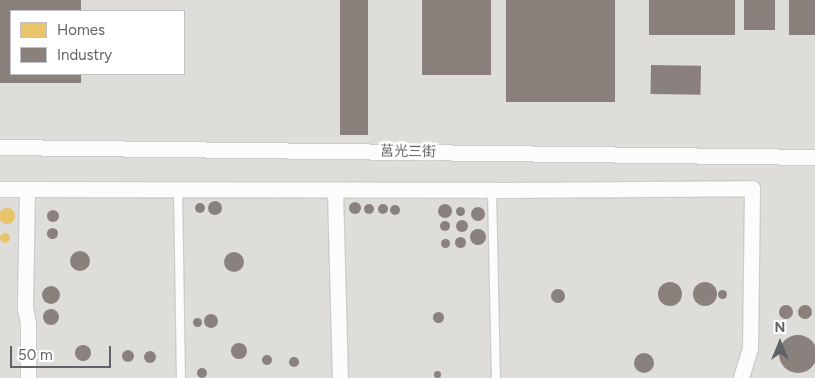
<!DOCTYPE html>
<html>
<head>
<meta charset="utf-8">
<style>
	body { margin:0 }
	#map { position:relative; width:815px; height:378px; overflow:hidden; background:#efeeea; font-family:Figtree,"Noto Sans TC",sans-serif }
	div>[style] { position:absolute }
	.industrial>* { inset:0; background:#dfddda }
	.homes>* { inset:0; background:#e9c46a }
	.round { border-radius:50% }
	.industry>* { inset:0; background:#8a817c; transform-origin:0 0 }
	.roads { filter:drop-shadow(1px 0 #cbcccc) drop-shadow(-1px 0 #cbcccc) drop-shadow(0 1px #cbcccc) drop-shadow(0 -1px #cbcccc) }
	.lane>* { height:8px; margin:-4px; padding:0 4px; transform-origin:4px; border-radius:4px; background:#fdfcfc }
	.street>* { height:15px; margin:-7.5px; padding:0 7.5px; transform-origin:7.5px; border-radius:7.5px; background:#fdfcfc }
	span { translate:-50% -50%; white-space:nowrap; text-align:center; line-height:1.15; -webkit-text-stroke:5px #fff; paint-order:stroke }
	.street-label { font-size:14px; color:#5f6368 }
	.legend { position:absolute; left:10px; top:10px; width:175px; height:65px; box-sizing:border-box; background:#fff; border:1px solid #bfc1c3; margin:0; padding:6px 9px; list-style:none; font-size:15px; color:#5f6368 }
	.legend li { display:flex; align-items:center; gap:10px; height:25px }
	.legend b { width:25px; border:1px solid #bfc1c3 }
	.north { position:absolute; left:755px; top:318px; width:50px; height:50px; -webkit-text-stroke:4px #fff; paint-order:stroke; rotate:0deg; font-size:14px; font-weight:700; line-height:20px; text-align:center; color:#5f6368 }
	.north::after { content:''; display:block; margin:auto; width:18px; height:22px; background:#5f6368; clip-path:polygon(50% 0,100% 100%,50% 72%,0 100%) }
	.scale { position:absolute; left:10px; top:346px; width:101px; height:22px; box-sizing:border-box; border:2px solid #5f6368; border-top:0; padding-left:6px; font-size:15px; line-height:18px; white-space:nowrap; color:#5f6368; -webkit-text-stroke:4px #fff; paint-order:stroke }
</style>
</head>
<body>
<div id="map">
	<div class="industrial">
		<i style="clip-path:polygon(evenodd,0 0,815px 0,815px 378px,0 378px,0 0,11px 11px,184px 11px,184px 74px,11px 74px,11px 11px)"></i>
	</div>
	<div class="homes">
		<i class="round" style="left:-1px;top:208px;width:16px;height:16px"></i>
		<i class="round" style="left:0;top:233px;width:10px;height:10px"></i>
	</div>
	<div class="industry">
		<i style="clip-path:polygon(0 0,81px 0,81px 11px,11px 11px,11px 74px,81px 74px,81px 83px,0 83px)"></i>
		<i style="left:340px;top:0;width:28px;height:135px"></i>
		<i style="left:422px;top:0;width:69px;height:75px"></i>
		<i style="left:506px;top:0;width:109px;height:102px"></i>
		<i style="left:649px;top:0;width:86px;height:35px"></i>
		<i style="left:744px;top:0;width:31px;height:30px"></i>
		<i style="left:789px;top:0;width:26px;height:35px"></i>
		<i style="left:651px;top:65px;width:50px;height:29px;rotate:1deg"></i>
		<i class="round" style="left:208px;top:201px;width:14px;height:14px"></i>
		<i class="round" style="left:349px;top:202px;width:12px;height:12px"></i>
		<i class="round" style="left:195px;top:203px;width:10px;height:10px"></i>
		<i class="round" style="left:364px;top:204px;width:10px;height:10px"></i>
		<i class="round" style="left:378px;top:204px;width:10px;height:10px"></i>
		<i class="round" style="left:438px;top:204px;width:14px;height:14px"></i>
		<i class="round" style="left:390px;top:205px;width:10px;height:10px"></i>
		<i class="round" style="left:455.5px;top:206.5px;width:9px;height:9px"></i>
		<i class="round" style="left:471px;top:207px;width:14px;height:14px"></i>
		<i class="round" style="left:47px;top:210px;width:12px;height:12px"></i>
		<i class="round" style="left:456px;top:220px;width:12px;height:12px"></i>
		<i class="round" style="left:440px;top:221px;width:10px;height:10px"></i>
		<i class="round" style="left:46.5px;top:227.5px;width:11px;height:11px"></i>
		<i class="round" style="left:470px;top:229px;width:16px;height:16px"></i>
		<i class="round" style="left:454.5px;top:236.5px;width:11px;height:11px"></i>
		<i class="round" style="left:440.5px;top:238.5px;width:9px;height:9px"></i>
		<i class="round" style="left:70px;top:251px;width:20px;height:20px"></i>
		<i class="round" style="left:224px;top:252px;width:20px;height:20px"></i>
		<i class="round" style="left:693px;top:282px;width:24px;height:24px"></i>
		<i class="round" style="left:658px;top:282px;width:24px;height:24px"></i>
		<i class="round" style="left:42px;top:286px;width:18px;height:18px"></i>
		<i class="round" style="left:551px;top:289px;width:14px;height:14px"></i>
		<i class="round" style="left:717.5px;top:289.5px;width:9px;height:9px"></i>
		<i class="round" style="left:779px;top:305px;width:14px;height:14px"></i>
		<i class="round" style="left:798px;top:305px;width:14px;height:14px"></i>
		<i class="round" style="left:43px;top:309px;width:16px;height:16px"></i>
		<i class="round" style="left:432.5px;top:311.5px;width:11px;height:11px"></i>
		<i class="round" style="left:204px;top:314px;width:14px;height:14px"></i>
		<i class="round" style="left:192.5px;top:317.5px;width:9px;height:9px"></i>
		<i class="round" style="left:779px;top:335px;width:38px;height:38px"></i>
		<i class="round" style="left:231px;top:343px;width:16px;height:16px"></i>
		<i class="round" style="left:75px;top:345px;width:16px;height:16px"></i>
		<i class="round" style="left:122px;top:350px;width:12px;height:12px"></i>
		<i class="round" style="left:144px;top:351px;width:12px;height:12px"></i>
		<i class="round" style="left:634px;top:353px;width:20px;height:20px"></i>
		<i class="round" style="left:262px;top:355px;width:10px;height:10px"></i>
		<i class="round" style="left:289px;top:357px;width:10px;height:10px"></i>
		<i class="round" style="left:197px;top:368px;width:10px;height:10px"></i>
		<i class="round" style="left:433.5px;top:370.5px;width:7px;height:7px"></i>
	</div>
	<div class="roads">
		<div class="lane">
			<i style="left:178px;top:190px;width:188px;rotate:89.1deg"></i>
			<i style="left:492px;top:190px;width:188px;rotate:88.8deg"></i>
		</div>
		<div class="street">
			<i style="left:0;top:147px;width:815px;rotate:0.7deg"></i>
			<i style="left:0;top:189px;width:492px;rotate:0.1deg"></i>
			<i style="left:492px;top:190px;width:260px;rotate:-0.4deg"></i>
			<i style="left:752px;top:188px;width:160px;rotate:90.7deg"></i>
			<i style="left:750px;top:348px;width:31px;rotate:107deg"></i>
			<i style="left:27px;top:189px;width:119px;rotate:91deg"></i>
			<i style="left:25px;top:308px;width:15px;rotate:79deg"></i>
			<i style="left:28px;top:323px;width:55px;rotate:90deg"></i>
			<i style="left:335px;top:190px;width:188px;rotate:88.5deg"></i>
		</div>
	</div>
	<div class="street-label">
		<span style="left:408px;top:152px;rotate:1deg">莒光三街</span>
	</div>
	<ul class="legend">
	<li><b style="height:14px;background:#e9c46a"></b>Homes</li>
	<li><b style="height:14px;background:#8a817c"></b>Industry</li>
	</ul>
	<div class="north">N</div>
	<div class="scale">50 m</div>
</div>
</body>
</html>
